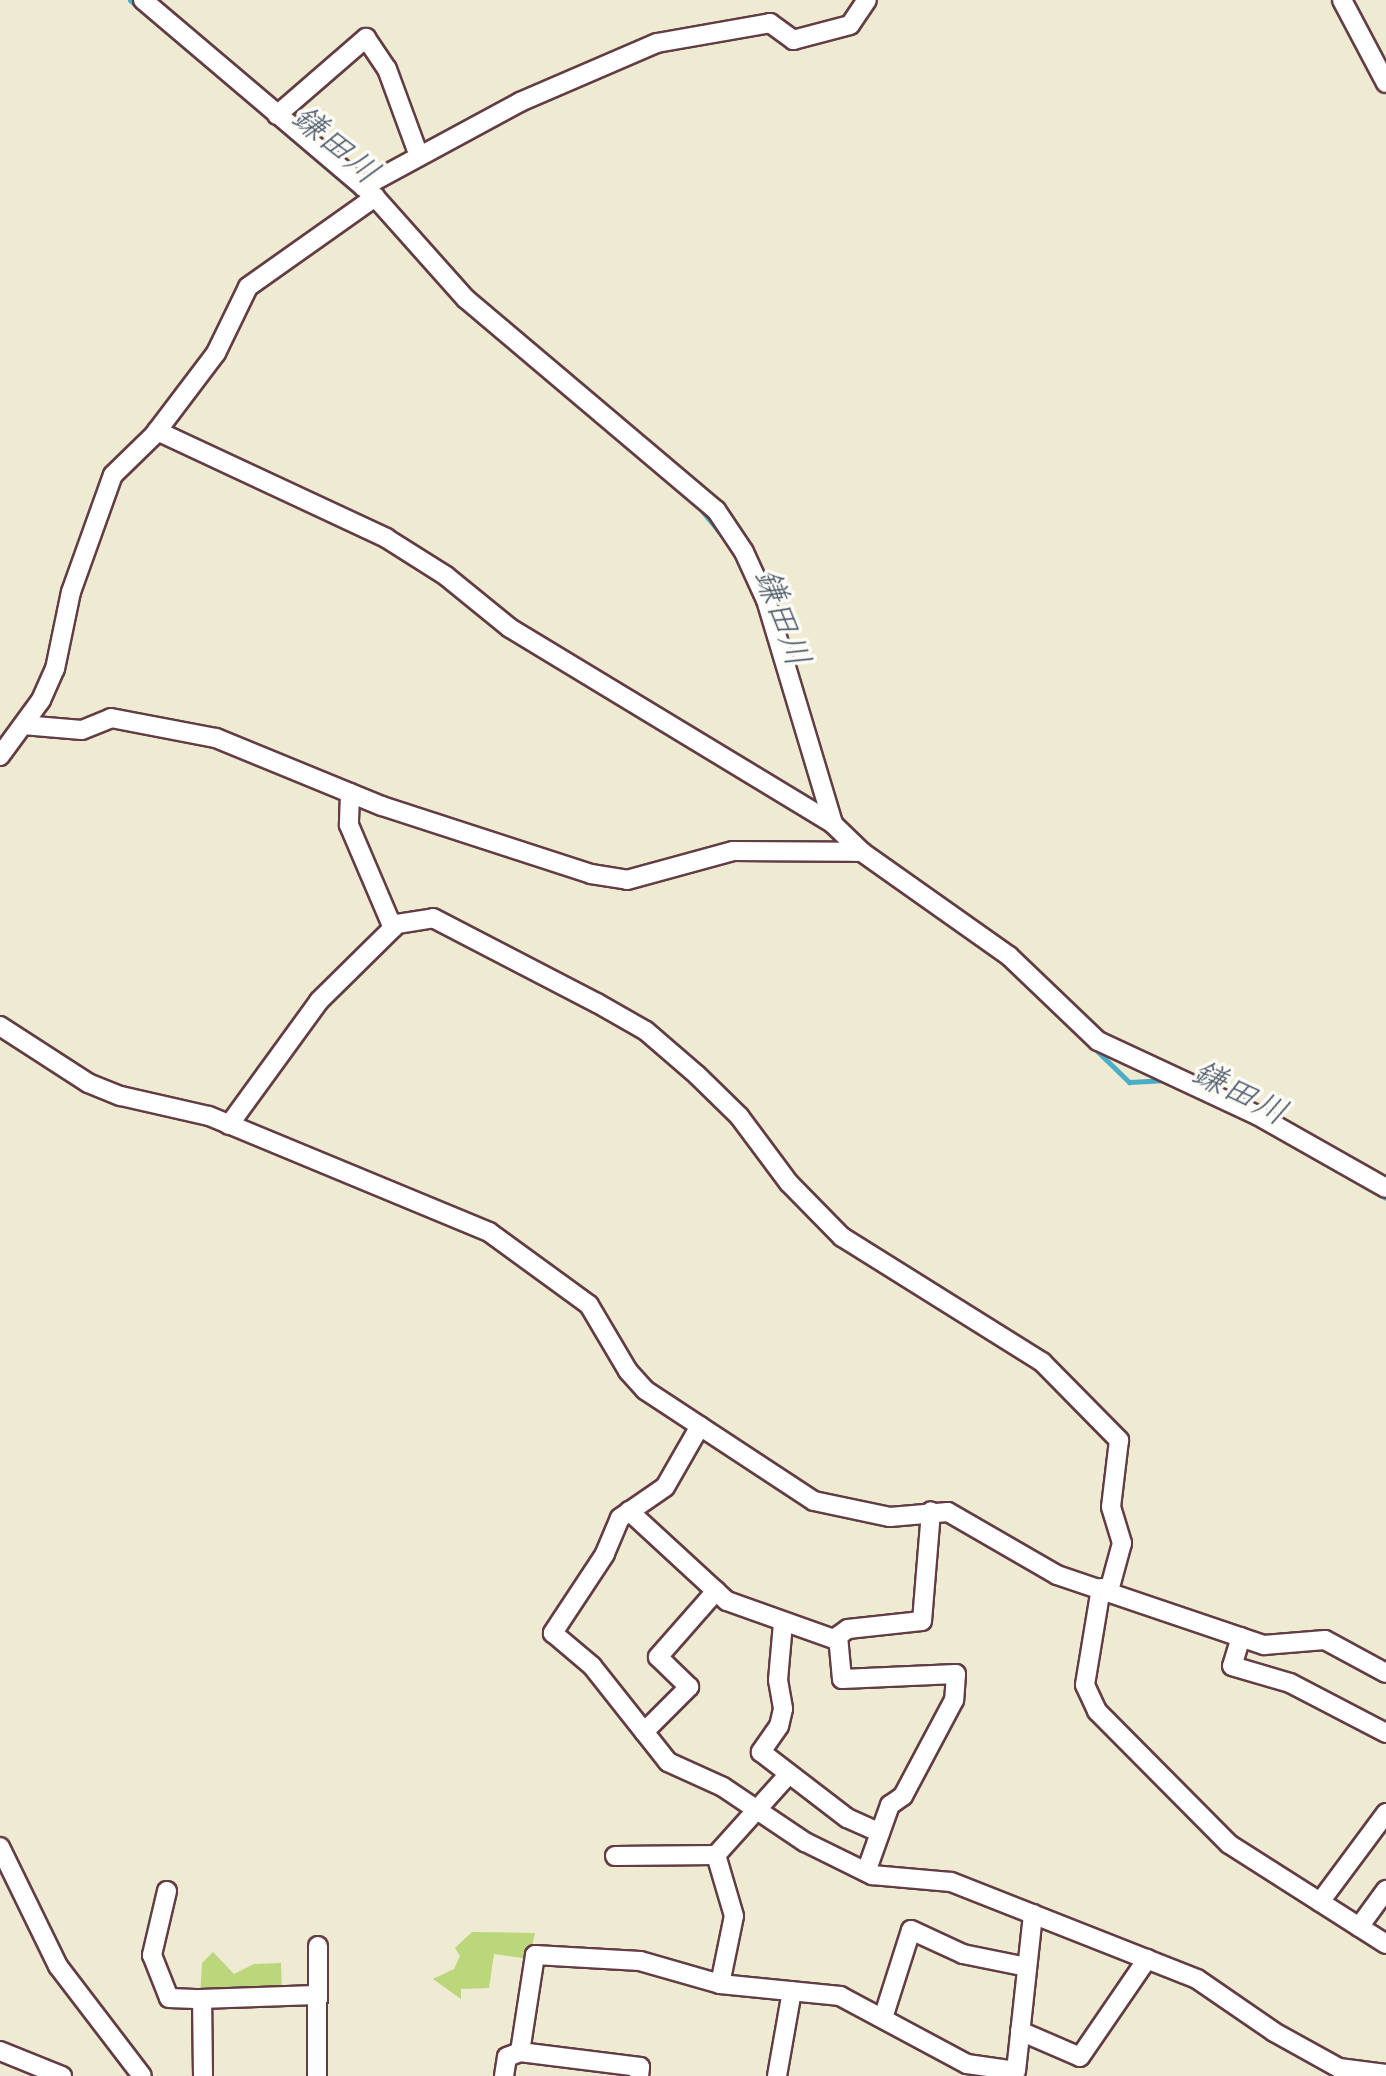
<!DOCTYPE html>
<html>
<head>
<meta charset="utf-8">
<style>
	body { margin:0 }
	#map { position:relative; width:1386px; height:2076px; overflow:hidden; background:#efead2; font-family:Caveat,"Klee One",sans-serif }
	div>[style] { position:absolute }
	.green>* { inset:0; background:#bbd67b }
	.stream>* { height:5px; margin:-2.5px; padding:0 2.5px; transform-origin:2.5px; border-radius:2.5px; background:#4aaec9 }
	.roads { filter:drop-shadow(2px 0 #633d44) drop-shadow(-2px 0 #633d44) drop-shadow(0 2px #633d44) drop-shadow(0 -2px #633d44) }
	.minor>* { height:18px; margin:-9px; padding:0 9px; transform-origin:9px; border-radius:9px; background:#fff }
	span { translate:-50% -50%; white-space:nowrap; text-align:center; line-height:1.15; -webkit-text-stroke:7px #fdfcf7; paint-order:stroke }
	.water-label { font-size:34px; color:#4a586a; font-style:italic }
</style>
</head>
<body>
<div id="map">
	<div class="green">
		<i style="clip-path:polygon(472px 1932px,535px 1933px,529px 1959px,494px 1954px,489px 1988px,461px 1989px,461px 1999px,433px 1979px,454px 1969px,460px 1956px,455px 1948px)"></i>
		<i style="clip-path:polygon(213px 1952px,234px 1974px,254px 1964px,281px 1963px,282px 1991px,200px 1999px,202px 1963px)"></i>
	</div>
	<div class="stream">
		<i style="left:130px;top:0;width:304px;rotate:40.5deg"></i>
		<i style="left:698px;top:506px;width:43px;rotate:50.7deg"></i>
		<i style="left:825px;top:826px;width:25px;rotate:48deg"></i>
		<i style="left:1092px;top:1046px;width:52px;rotate:44.2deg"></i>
		<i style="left:1129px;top:1082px;width:34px;rotate:-3deg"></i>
		<i style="left:1296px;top:1147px;width:103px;rotate:29.5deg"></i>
	</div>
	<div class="roads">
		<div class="minor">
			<i style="left:143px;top:0;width:304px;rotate:40.3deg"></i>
			<i style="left:375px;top:197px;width:137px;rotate:48.3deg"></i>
			<i style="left:466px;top:299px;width:327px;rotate:40.2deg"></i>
			<i style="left:716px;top:510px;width:50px;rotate:56.3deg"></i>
			<i style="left:744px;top:552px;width:53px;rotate:65.4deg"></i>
			<i style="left:766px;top:600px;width:234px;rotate:73.3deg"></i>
			<i style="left:833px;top:824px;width:40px;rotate:44deg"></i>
			<i style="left:862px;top:852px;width:180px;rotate:35.3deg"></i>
			<i style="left:1009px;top:956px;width:123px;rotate:43.7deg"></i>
			<i style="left:1098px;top:1041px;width:175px;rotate:25deg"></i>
			<i style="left:1257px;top:1115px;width:148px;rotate:29.5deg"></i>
			<i style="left:1342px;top:0;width:94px;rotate:62.1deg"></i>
			<i style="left:277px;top:115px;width:118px;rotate:-40.9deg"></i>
			<i style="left:366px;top:38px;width:37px;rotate:56deg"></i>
			<i style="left:387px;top:69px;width:93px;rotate:69.8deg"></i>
			<i style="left:363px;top:187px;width:179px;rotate:-28.4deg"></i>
			<i style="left:520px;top:102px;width:149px;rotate:-23.3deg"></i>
			<i style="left:657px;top:43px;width:115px;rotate:-10deg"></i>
			<i style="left:770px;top:23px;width:29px;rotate:36deg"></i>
			<i style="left:793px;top:40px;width:59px;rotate:-14.7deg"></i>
			<i style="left:850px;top:25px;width:30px;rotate:-56deg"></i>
			<i style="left:157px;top:431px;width:253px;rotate:25deg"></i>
			<i style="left:386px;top:538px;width:71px;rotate:32.3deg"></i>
			<i style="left:446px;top:576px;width:82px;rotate:39.1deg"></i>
			<i style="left:510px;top:628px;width:378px;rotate:31.2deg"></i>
			<i style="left:23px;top:725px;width:59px;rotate:4.8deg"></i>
			<i style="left:82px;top:730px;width:31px;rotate:-22deg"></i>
			<i style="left:111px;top:718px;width:107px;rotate:10.8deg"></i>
			<i style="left:216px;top:738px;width:179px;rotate:22.3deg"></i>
			<i style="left:382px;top:806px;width:220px;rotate:18deg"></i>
			<i style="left:591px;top:874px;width:36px;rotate:9deg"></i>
			<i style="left:627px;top:880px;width:110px;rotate:-15.3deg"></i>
			<i style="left:733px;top:851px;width:129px;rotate:0.4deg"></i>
			<i style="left:0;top:756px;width:69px;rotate:-53.8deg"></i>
			<i style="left:41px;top:700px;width:34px;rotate:-66deg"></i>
			<i style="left:55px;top:669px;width:79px;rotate:-78.3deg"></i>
			<i style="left:71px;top:592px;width:124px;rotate:-70.3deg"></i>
			<i style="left:113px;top:475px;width:57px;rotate:-44.3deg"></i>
			<i style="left:154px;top:435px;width:103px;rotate:-52.9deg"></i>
			<i style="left:216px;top:353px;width:73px;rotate:-64.1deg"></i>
			<i style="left:248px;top:287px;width:156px;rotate:-35.3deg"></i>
			<i style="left:350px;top:793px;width:32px;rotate:92deg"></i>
			<i style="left:349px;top:825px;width:112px;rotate:66.9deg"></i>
			<i style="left:0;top:1026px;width:105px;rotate:32.9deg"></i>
			<i style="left:88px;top:1083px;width:35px;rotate:22deg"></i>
			<i style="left:121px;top:1096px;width:90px;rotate:12.8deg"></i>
			<i style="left:209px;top:1116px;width:303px;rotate:22.5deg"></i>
			<i style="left:489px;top:1232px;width:124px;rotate:36.1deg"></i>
			<i style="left:589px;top:1305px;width:77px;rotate:59.4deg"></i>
			<i style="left:628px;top:1371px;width:25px;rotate:48deg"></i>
			<i style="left:645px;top:1390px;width:202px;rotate:33.3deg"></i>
			<i style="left:814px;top:1501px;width:78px;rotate:11.9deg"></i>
			<i style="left:890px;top:1517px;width:58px;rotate:-4.9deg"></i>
			<i style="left:948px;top:1512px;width:126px;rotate:30deg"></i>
			<i style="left:1057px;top:1575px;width:219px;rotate:18.7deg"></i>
			<i style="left:1264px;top:1645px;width:61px;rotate:-4.7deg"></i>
			<i style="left:1325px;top:1640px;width:69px;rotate:28.4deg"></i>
			<i style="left:229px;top:1125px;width:153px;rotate:-54deg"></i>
			<i style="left:319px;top:1001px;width:110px;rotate:-44.6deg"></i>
			<i style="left:397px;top:924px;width:36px;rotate:-9deg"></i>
			<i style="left:433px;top:918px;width:185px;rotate:27.4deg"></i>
			<i style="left:597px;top:1003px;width:56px;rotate:29.7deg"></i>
			<i style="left:646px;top:1031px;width:67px;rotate:40.8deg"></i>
			<i style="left:697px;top:1075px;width:59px;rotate:44.3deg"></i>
			<i style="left:739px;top:1116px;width:84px;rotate:53.3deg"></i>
			<i style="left:789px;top:1183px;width:76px;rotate:45.5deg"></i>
			<i style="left:842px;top:1237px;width:236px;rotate:32deg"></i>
			<i style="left:1042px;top:1362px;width:110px;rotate:45.4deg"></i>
			<i style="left:1119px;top:1440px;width:67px;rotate:96.8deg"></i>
			<i style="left:1111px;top:1507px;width:38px;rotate:73deg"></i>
			<i style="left:1122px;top:1543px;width:50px;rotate:105.2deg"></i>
			<i style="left:700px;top:1426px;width:70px;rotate:119.8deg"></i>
			<i style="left:665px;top:1487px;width:55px;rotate:145.4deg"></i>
			<i style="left:620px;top:1518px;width:39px;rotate:113deg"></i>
			<i style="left:605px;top:1554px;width:95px;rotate:123.4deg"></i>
			<i style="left:553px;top:1633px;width:51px;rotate:40.2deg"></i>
			<i style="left:592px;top:1666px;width:122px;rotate:51.6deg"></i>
			<i style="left:668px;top:1762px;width:60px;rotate:24.4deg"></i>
			<i style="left:723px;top:1787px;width:99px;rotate:33.9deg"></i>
			<i style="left:805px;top:1842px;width:75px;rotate:26.2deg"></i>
			<i style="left:872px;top:1875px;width:79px;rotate:5.1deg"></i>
			<i style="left:951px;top:1882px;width:264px;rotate:21.5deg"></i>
			<i style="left:1197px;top:1979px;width:93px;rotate:34.5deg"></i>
			<i style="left:1274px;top:2032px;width:74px;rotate:29deg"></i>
			<i style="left:1339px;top:2068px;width:47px;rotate:7.3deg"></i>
			<i style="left:629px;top:1511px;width:133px;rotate:42.6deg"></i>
			<i style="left:727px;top:1601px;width:114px;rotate:19.6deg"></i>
			<i style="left:834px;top:1639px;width:17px;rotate:-36deg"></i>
			<i style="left:848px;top:1629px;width:74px;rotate:-6.2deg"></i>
			<i style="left:922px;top:1621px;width:110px;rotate:-85.3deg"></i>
			<i style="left:1101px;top:1588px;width:98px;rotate:99.4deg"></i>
			<i style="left:1085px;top:1685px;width:29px;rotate:65deg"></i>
			<i style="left:1097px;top:1711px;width:187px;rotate:45.2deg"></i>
			<i style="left:1229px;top:1844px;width:186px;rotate:32.5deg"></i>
			<i style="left:783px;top:1623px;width:57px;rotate:95deg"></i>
			<i style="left:778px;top:1680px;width:29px;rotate:80deg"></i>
			<i style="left:783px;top:1709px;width:17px;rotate:103deg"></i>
			<i style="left:779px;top:1726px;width:32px;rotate:125deg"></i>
			<i style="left:761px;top:1752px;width:108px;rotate:37.5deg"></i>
			<i style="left:847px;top:1818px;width:36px;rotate:24deg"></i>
			<i style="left:838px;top:1636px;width:43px;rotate:84.7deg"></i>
			<i style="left:842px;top:1679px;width:114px;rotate:-2.5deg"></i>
			<i style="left:956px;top:1674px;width:26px;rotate:94deg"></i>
			<i style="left:954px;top:1700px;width:109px;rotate:118deg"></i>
			<i style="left:903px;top:1796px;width:16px;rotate:145deg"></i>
			<i style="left:890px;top:1805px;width:71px;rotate:109.7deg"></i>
			<i style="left:1241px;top:1637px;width:30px;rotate:107deg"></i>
			<i style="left:1232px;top:1666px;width:60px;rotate:16.3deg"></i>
			<i style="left:1290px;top:1683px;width:108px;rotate:27.5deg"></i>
			<i style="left:644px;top:1732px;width:64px;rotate:-45deg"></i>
			<i style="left:689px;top:1687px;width:43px;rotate:-135.9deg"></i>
			<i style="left:658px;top:1657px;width:88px;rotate:-48.7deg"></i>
			<i style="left:0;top:1847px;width:132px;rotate:64deg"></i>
			<i style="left:58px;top:1966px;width:138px;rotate:52.6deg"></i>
			<i style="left:615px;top:1856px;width:101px;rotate:-0.6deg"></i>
			<i style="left:167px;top:1891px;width:66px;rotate:103.2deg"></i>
			<i style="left:152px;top:1955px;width:46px;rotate:68.4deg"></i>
			<i style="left:169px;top:1998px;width:33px;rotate:2deg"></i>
			<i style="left:1320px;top:1902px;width:111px;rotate:-53.4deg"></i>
			<i style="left:1359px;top:1927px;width:46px;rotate:-53.9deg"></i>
			<i style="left:720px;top:1984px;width:69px;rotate:-78.4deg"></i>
			<i style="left:734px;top:1916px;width:64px;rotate:-106.4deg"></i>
			<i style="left:716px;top:1855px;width:108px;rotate:-48deg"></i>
			<i style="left:883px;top:2018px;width:92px;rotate:-72.3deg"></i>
			<i style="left:911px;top:1930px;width:57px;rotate:24.8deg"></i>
			<i style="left:963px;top:1954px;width:65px;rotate:11.5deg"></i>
			<i style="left:1020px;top:2031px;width:65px;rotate:23.4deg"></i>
			<i style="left:1080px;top:2057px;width:119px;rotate:-55.6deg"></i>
			<i style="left:0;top:2051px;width:67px;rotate:22deg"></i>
			<i style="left:520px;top:2052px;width:98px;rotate:-81.2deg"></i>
			<i style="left:535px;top:1955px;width:105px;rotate:3.3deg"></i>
			<i style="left:640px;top:1961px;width:83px;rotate:16deg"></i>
			<i style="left:720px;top:1984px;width:121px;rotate:5.7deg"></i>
			<i style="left:840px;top:1996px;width:144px;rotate:28.2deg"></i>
			<i style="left:967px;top:2064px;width:49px;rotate:8.1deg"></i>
			<i style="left:1016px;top:2071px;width:158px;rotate:-83.8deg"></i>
			<i style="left:203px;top:2076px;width:77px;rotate:-90.7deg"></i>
			<i style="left:202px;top:1999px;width:112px;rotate:-2deg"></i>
			<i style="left:317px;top:2076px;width:130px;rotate:-89.6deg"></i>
			<i style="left:504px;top:2076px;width:19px;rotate:-81deg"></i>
			<i style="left:507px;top:2057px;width:14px;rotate:-21deg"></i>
			<i style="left:520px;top:2052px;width:121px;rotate:7.1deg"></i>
			<i style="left:640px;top:2067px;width:9px;rotate:96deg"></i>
			<i style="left:777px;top:2076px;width:86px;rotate:-80deg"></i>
		</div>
	</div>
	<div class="water-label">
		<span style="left:336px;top:144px;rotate:40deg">鎌田川</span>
		<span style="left:783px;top:617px;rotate:70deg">鎌田川</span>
		<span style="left:1240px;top:1092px;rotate:27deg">鎌田川</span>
	</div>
</div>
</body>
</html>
